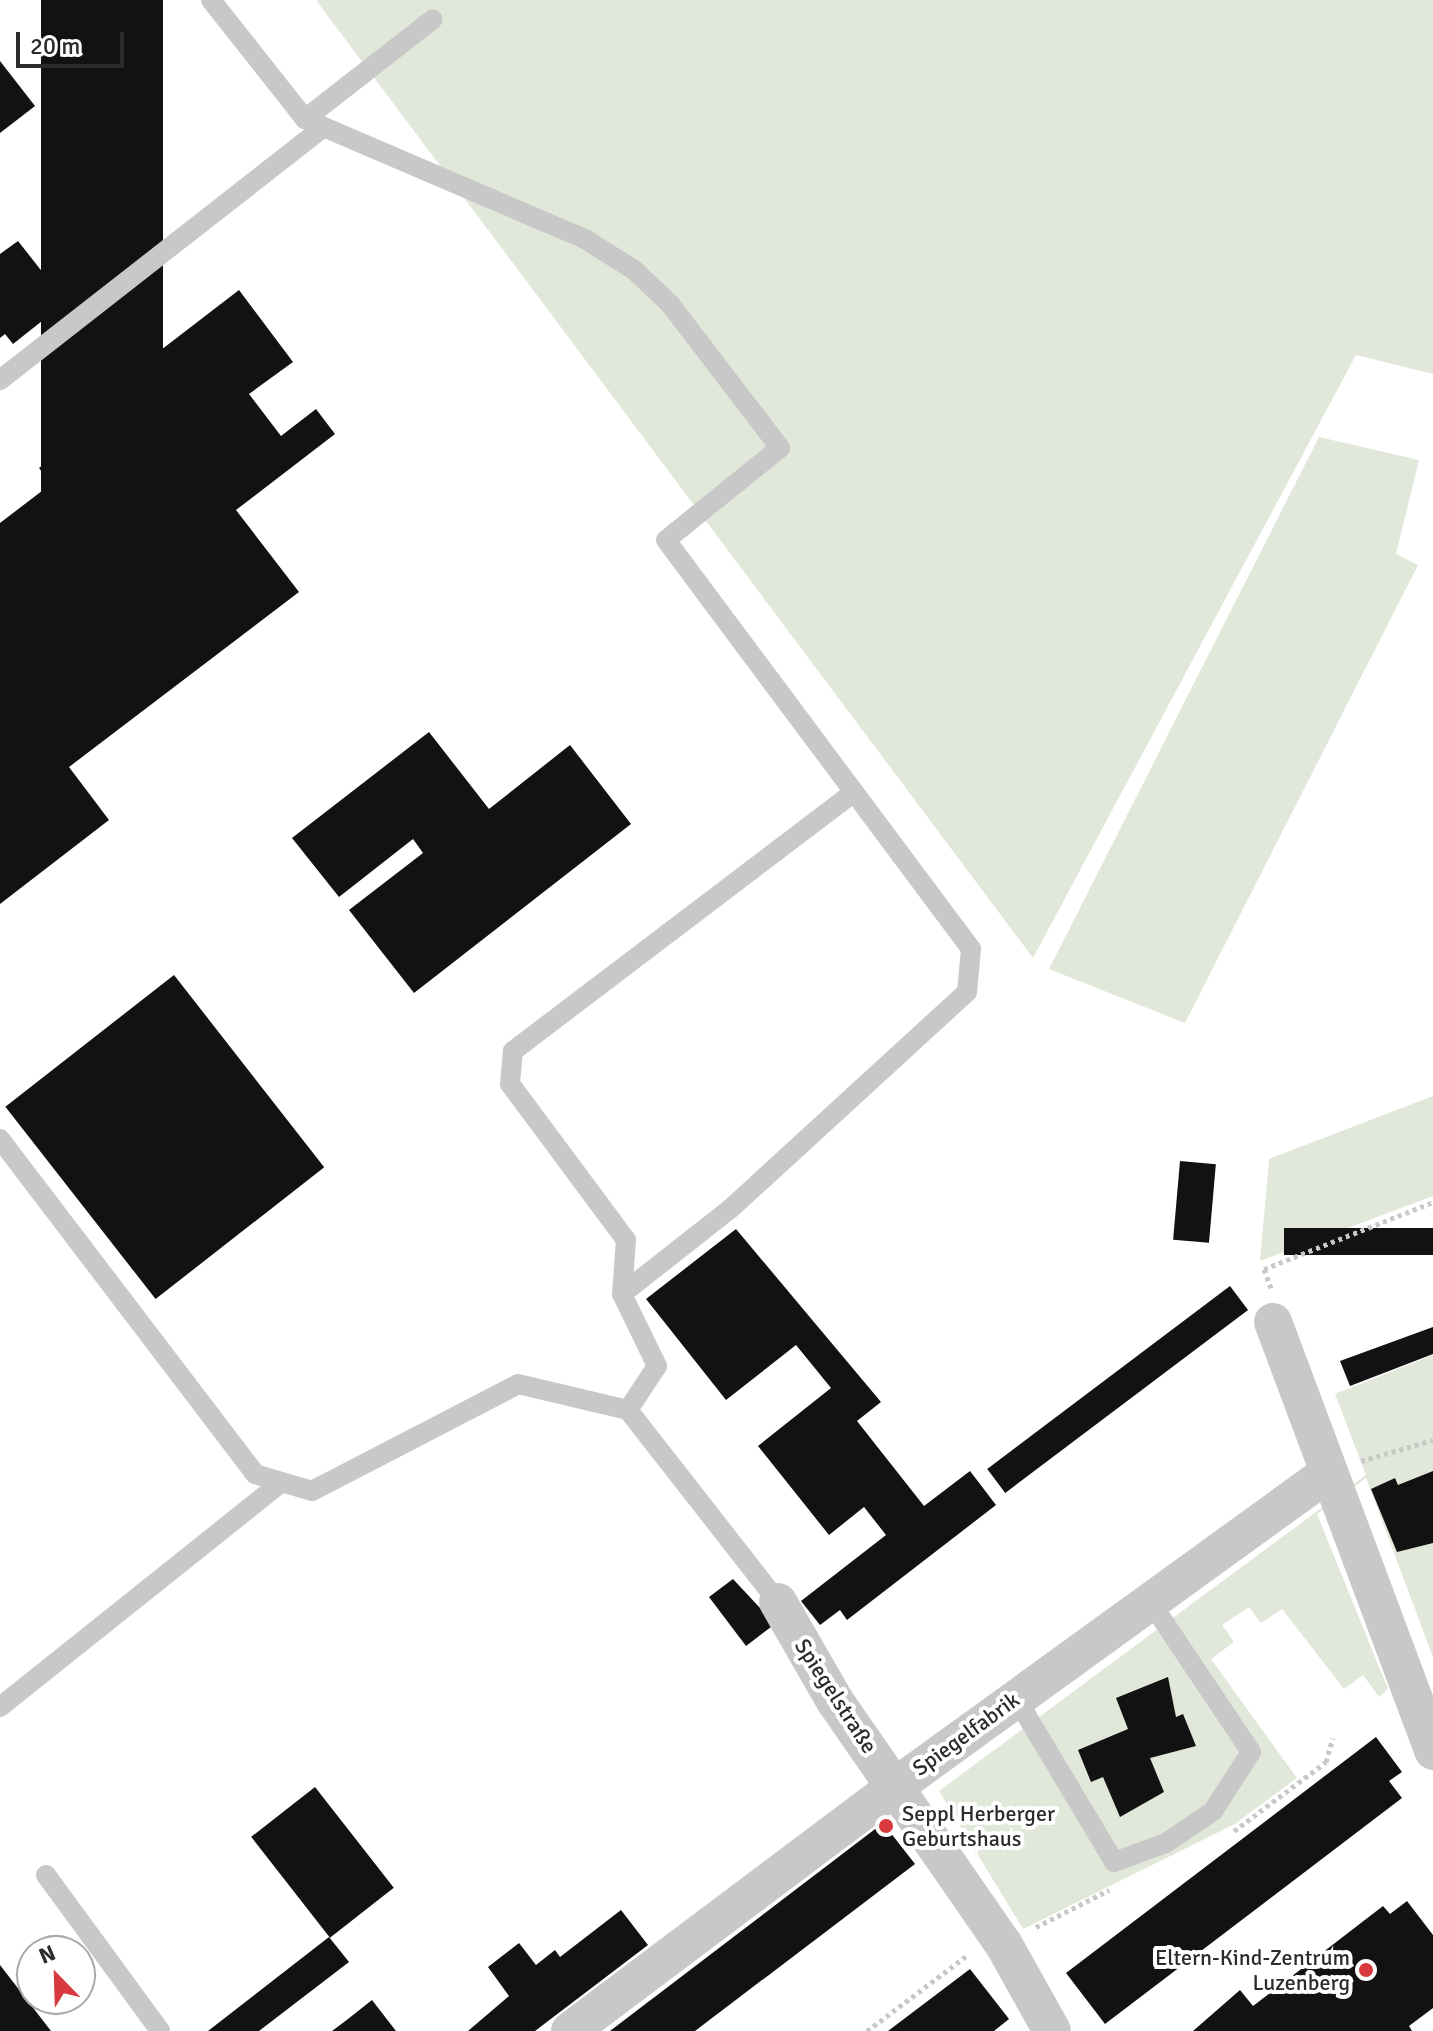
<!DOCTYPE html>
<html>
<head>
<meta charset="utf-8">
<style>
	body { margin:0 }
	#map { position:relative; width:1433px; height:2031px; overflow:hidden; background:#fff; font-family:Signika,sans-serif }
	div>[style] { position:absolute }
	.green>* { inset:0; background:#e1e8d9 }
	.building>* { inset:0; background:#121212; transform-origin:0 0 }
	.path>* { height:5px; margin-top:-2.5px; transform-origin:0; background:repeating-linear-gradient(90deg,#c8c8c8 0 4px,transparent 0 8px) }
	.lane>* { height:20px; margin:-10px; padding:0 10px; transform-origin:10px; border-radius:10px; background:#c8c8c8 }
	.street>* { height:38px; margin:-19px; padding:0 19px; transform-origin:19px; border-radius:19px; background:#c8c8c8 }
	.dots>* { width:22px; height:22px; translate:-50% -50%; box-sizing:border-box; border:4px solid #fff; border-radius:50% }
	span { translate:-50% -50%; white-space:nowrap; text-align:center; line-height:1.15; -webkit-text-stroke:8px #fff; paint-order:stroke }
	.street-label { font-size:22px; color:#2b2b2b }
	.poi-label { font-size:22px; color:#2b2b2b }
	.left { translate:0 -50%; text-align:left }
	.right { translate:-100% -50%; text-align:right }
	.north { position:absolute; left:16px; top:1935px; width:80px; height:80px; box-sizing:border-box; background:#fff; border:2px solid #aaa; border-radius:50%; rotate:337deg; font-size:22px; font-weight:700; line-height:32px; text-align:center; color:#2b2b2b }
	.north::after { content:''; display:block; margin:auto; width:28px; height:36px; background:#d7393f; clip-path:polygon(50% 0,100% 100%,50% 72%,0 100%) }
	.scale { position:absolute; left:16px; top:32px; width:108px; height:36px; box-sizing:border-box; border:4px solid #2b2b2b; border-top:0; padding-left:10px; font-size:24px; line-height:28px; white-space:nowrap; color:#2b2b2b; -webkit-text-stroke:6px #fff; paint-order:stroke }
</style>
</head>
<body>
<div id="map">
	<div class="green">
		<i style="clip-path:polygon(316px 0,1433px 0,1433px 374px,1356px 355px,1033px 958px)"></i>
		<i style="clip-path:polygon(1319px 437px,1419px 460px,1396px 554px,1418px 565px,1185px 1023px,1049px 969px)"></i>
		<i style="clip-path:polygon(1433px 1096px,1433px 1196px,1260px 1261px,1269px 1159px)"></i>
		<i style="clip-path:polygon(1433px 1355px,1433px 1657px,1366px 1478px,1317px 1514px,1388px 1689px,1379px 1697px,1363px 1675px,1344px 1689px,1282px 1609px,1261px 1623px,1249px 1607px,1222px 1625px,1234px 1642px,1211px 1659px,1297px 1778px,1235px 1824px,1023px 1929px,939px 1791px,1366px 1475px,1335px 1394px)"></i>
	</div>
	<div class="building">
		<i style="left:41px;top:0;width:122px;height:550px"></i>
		<i style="clip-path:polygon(0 61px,35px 106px,0 133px)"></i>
		<i style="clip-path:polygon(18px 241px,66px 302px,13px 344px,5px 334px,0 338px,0 254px)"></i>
		<i style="clip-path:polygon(239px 290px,293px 362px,249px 394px,281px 436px,316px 409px,335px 434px,236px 510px,299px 592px,69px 767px,109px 820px,0 904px,0 523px,51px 484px,39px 468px,143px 389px,131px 373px)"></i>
		<i style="clip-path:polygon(429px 732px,489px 809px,570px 745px,631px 824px,414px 993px,349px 910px,423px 853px,413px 839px,339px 897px,292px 838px)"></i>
		<i style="left:174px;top:975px;width:244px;height:214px;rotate:52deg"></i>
		<i style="left:1180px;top:1161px;width:36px;height:79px;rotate:5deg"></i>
		<i style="left:1433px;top:1228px;width:27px;height:149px;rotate:90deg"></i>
		<i style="clip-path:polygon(736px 1229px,881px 1402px,857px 1421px,924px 1506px,970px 1471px,996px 1505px,847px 1620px,840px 1610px,820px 1625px,801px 1601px,886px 1535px,864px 1507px,829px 1535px,758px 1446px,831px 1388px,796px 1345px,726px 1400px,646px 1299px)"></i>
		<i style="left:1230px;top:1286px;width:30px;height:304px;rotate:53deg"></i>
		<i style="clip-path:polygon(1433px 1327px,1433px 1354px,1350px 1386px,1340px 1361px)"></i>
		<i style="clip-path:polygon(1433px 1471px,1433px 1543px,1397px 1552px,1371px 1489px,1395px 1478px,1398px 1485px)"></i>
		<i style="clip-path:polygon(733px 1579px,775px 1624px,746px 1646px,709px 1597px)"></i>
		<i style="clip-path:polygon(1168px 1677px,1176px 1717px,1183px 1714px,1196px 1746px,1150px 1758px,1164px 1792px,1120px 1817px,1103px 1777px,1091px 1782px,1078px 1750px,1128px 1729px,1116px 1698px)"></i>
		<i style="clip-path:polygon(1376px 1737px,1402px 1772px,1389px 1781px,1402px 1798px,1105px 2024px,1066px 1973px)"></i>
		<i style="left:315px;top:1787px;width:128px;height:81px;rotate:52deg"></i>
		<i style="clip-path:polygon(883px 1823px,915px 1864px,695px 2031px,610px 2031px)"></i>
		<i style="clip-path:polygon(1407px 1901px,1433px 1935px,1433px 2008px,1409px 2026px,1412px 2031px,1193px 2031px,1240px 1990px,1253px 2006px,1383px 1906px,1390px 1914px)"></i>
		<i style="clip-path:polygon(621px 1910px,648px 1945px,535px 2031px,468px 2031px,509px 1996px,488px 1967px,519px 1943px,536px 1965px,555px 1950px,560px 1957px)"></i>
		<i style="clip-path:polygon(329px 1937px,349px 1962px,259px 2031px,208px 2031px)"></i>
		<i style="clip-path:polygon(0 1965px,51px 2031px,0 2031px)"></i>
		<i style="clip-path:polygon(970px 1969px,1009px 2019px,994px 2031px,888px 2031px)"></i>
		<i style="clip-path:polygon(372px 2000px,396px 2031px,332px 2031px,348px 2019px)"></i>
	</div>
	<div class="path">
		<i style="left:1271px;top:1288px;width:20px;rotate:-110deg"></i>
		<i style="left:1264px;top:1269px;width:182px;rotate:-21.6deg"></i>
		<i style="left:1361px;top:1461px;width:75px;rotate:-16.3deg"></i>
		<i style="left:1234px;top:1831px;width:115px;rotate:-36.9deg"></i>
		<i style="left:1326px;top:1762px;width:25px;rotate:-74deg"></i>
		<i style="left:1036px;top:1927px;width:82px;rotate:-26.9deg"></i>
		<i style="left:867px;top:2031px;width:124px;rotate:-37.1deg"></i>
	</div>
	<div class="lane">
		<i style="left:211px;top:0;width:152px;rotate:51.7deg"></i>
		<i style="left:305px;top:119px;width:305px;rotate:23.2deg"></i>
		<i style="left:585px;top:239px;width:58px;rotate:32.3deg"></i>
		<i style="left:634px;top:270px;width:50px;rotate:43.4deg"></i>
		<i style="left:670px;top:304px;width:181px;rotate:52.6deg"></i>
		<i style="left:780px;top:448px;width:146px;rotate:141.1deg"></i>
		<i style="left:666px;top:540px;width:510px;rotate:53.29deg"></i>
		<i style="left:971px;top:949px;width:43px;rotate:95.3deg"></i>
		<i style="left:967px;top:992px;width:321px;rotate:137.5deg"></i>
		<i style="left:730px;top:1209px;width:137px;rotate:141.8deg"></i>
		<i style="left:622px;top:1294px;width:80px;rotate:64.1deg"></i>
		<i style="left:657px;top:1366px;width:53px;rotate:123.4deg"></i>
		<i style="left:305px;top:119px;width:162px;rotate:-38deg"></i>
		<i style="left:0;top:380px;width:411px;rotate:-38deg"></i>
		<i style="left:0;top:1139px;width:421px;rotate:52.7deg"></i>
		<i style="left:255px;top:1474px;width:59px;rotate:16.6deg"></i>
		<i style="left:312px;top:1491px;width:232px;rotate:-27.4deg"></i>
		<i style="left:518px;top:1384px;width:113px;rotate:13.3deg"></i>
		<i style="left:628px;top:1410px;width:244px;rotate:52deg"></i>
		<i style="left:622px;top:1294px;width:54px;rotate:-85.8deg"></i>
		<i style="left:626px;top:1240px;width:194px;rotate:-126.6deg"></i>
		<i style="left:510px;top:1084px;width:33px;rotate:-85deg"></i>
		<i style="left:513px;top:1051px;width:428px;rotate:-37.2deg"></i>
		<i style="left:1016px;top:1698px;width:191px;rotate:59.1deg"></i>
		<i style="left:1114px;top:1862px;width:55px;rotate:-20.1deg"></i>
		<i style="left:1166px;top:1843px;width:57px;rotate:-34.2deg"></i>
		<i style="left:1213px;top:1811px;width:70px;rotate:-57.2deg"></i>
		<i style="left:1251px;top:1752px;width:182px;rotate:-123.8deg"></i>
		<i style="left:0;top:1707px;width:359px;rotate:-38.6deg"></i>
		<i style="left:46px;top:1875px;width:193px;rotate:53.8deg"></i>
	</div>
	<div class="street">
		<i style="left:1273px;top:1322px;width:458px;rotate:69.5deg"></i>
		<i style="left:778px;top:1602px;width:114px;rotate:60.1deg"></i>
		<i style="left:835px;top:1701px;width:297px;rotate:55.3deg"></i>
		<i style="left:1004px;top:1945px;width:98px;rotate:60.8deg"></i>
		<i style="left:570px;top:2031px;width:408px;rotate:-36.9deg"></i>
		<i style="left:896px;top:1786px;width:533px;rotate:-35.92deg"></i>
	</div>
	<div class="dots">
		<i style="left:886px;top:1826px;background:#d7393f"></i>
		<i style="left:1366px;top:1970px;background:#d7393f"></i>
	</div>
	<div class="street-label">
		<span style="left:836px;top:1696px;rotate:57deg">Spiegelstraße</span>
		<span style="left:966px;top:1734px;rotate:-36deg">Spiegelfabrik</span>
	</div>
	<div class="poi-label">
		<span class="left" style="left:902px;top:1826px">Seppl Herberger<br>Geburtshaus</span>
		<span class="right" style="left:1350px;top:1970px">Eltern-Kind-Zentrum<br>Luzenberg</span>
	</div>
	<div class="north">N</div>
	<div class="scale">20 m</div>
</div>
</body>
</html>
